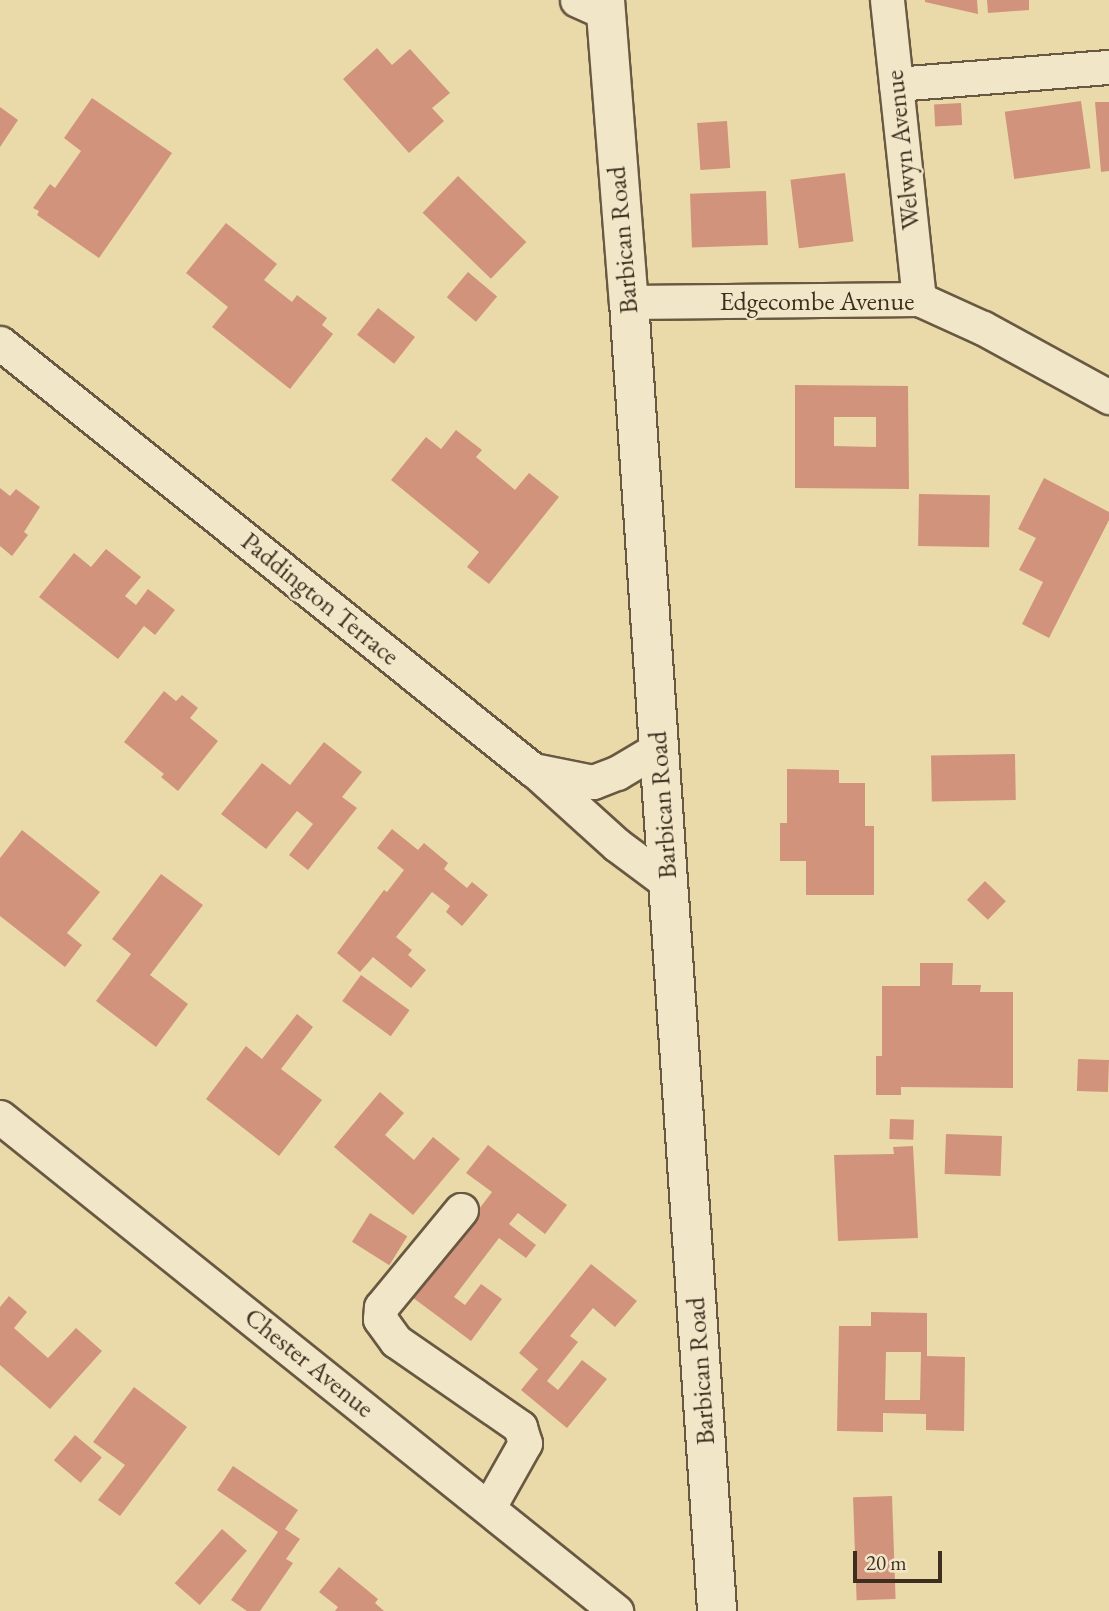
<!DOCTYPE html>
<html>
<head>
<meta charset="utf-8">
<style>
	body { margin:0 }
	#map { position:relative; width:1109px; height:1611px; overflow:hidden; background:#eadaaa; font-family:"EB Garamond",serif }
	div>[style] { position:absolute }
	.building>* { inset:0; background:#d1937c; transform-origin:0 0 }
	.roads { filter:drop-shadow(2px 0 #695942) drop-shadow(-2px 0 #695942) drop-shadow(0 2px #695942) drop-shadow(0 -2px #695942) }
	.street>* { height:33px; margin:-16.5px; padding:0 16.5px; transform-origin:16.5px; border-radius:16.5px; background:#f1e7c8 }
	.secondary>* { height:38px; margin:-19px; padding:0 19px; transform-origin:19px; border-radius:19px; background:#f1e7c8 }
	span { translate:-50% -50%; white-space:nowrap; text-align:center; line-height:1.15; -webkit-text-stroke:5px #f1e7c8; paint-order:stroke }
	.street-label { font-size:26px; color:#3e2e20 }
	.scale { position:absolute; left:853px; top:1551px; width:89px; height:32px; box-sizing:border-box; border:4px solid #3e2e20; border-top:0; padding-left:9px; font-size:21px; line-height:24px; white-space:nowrap; color:#3e2e20; -webkit-text-stroke:5px #f1e7c8; paint-order:stroke }
</style>
</head>
<body>
<div id="map">
	<div class="building">
		<i style="clip-path:polygon(925px 0,977px 0,978px 14px,925px 2px)"></i>
		<i style="clip-path:polygon(987px 0,1029px 0,1029px 10px,988px 13px)"></i>
		<i style="clip-path:polygon(377px 48px,392px 65px,410px 49px,450px 93px,432px 108px,444px 121px,409px 153px,343px 79px)"></i>
		<i style="clip-path:polygon(92px 98px,172px 153px,99px 258px,37px 215px,39px 211px,33px 208px,50px 184px,55px 188px,81px 151px,64px 138px)"></i>
		<i style="left:1081px;top:101px;width:68px;height:77px;rotate:82deg"></i>
		<i style="clip-path:polygon(1095px 102px,1109px 102px,1109px 171px,1101px 172px)"></i>
		<i style="left:961px;top:103px;width:22px;height:27px;rotate:87deg"></i>
		<i style="clip-path:polygon(0 107px,18px 120px,0 147px)"></i>
		<i style="left:727px;top:121px;width:47px;height:30px;rotate:86deg"></i>
		<i style="left:845px;top:173px;width:69px;height:55px;rotate:83deg"></i>
		<i style="left:458px;top:176px;width:95px;height:51px;rotate:44deg"></i>
		<i style="left:766px;top:191px;width:54px;height:76px;rotate:88deg"></i>
		<i style="clip-path:polygon(226px 223px,277px 264px,264px 280px,292px 302px,297px 295px,327px 318px,322px 325px,333px 334px,290px 389px,212px 327px,228px 307px,186px 273px)"></i>
		<i style="left:468px;top:272px;width:38px;height:33px;rotate:40deg"></i>
		<i style="left:378px;top:308px;width:47px;height:34px;rotate:38deg"></i>
		<i style="clip-path:polygon(evenodd,795px 385px,908px 386px,909px 489px,795px 488px,795px 385px,834px 417px,876px 417px,876px 447px,834px 446px,834px 417px)"></i>
		<i style="clip-path:polygon(456px 430px,482px 450px,476px 457px,515px 490px,529px 473px,559px 497px,489px 584px,467px 567px,479px 552px,391px 480px,426px 437px,441px 449px)"></i>
		<i style="clip-path:polygon(1044px 478px,1109px 512px,1109px 520px,1049px 638px,1022px 624px,1043px 582px,1019px 570px,1036px 538px,1018px 529px)"></i>
		<i style="clip-path:polygon(0 488px,10px 496px,16px 489px,40px 507px,24px 532px,28px 535px,12px 556px,0 546px)"></i>
		<i style="left:919px;top:494px;width:71px;height:52px;rotate:1deg"></i>
		<i style="clip-path:polygon(106px 549px,141px 577px,125px 596px,136px 605px,148px 589px,175px 610px,155px 635px,144px 626px,118px 659px,39px 597px,74px 553px,91px 567px)"></i>
		<i style="clip-path:polygon(164px 691px,176px 701px,182px 695px,198px 708px,190px 718px,218px 741px,178px 791px,161px 777px,164px 774px,124px 742px)"></i>
		<i style="clip-path:polygon(324px 742px,362px 772px,342px 797px,357px 808px,308px 870px,289px 855px,313px 824px,297px 811px,266px 849px,221px 814px,262px 763px,290px 785px)"></i>
		<i style="left:1015px;top:754px;width:46px;height:84px;rotate:89deg"></i>
		<i style="clip-path:polygon(787px 769px,839px 770px,839px 783px,865px 783px,865px 826px,874px 826px,874px 895px,806px 895px,806px 861px,780px 861px,780px 823px,787px 823px)"></i>
		<i style="clip-path:polygon(392px 829px,418px 850px,424px 843px,448px 863px,444px 869px,467px 888px,472px 882px,488px 895px,462px 926px,446px 912px,450px 906px,432px 892px,396px 937px,412px 950px,408px 955px,426px 970px,411px 988px,373px 957px,360px 972px,337px 953px,384px 890px,387px 892px,404px 870px,377px 848px)"></i>
		<i style="clip-path:polygon(22px 830px,100px 892px,67px 933px,82px 945px,65px 967px,0 916px,0 858px)"></i>
		<i style="clip-path:polygon(161px 874px,203px 905px,150px 975px,188px 1004px,156px 1047px,96px 1001px,131px 954px,112px 939px)"></i>
		<i style="left:985px;top:881px;width:29px;height:26px;rotate:44deg"></i>
		<i style="clip-path:polygon(920px 963px,953px 963px,952px 985px,981px 985px,980px 992px,1013px 992px,1013px 1088px,901px 1087px,901px 1095px,876px 1095px,876px 1056px,882px 1056px,882px 986px,920px 986px)"></i>
		<i style="left:361px;top:975px;width:60px;height:32px;rotate:36deg"></i>
		<i style="clip-path:polygon(297px 1014px,313px 1027px,281px 1069px,322px 1100px,279px 1156px,206px 1099px,246px 1046px,262px 1059px)"></i>
		<i style="left:1078px;top:1059px;width:31px;height:32px;rotate:2deg"></i>
		<i style="clip-path:polygon(380px 1092px,404px 1113px,385px 1135px,414px 1160px,433px 1137px,460px 1159px,413px 1215px,334px 1147px)"></i>
		<i style="left:890px;top:1119px;width:24px;height:20px;rotate:2deg"></i>
		<i style="left:946px;top:1134px;width:56px;height:40px;rotate:2deg"></i>
		<i style="clip-path:polygon(488px 1145px,567px 1205px,545px 1234px,518px 1213px,509px 1224px,536px 1245px,526px 1258px,499px 1238px,454px 1297px,465px 1305px,481px 1284px,502px 1299px,471px 1341px,412px 1297px,492px 1192px,466px 1173px)"></i>
		<i style="clip-path:polygon(913px 1146px,918px 1238px,838px 1241px,834px 1155px,894px 1154px,893px 1147px)"></i>
		<i style="left:370px;top:1213px;width:44px;height:34px;rotate:32deg"></i>
		<i style="clip-path:polygon(591px 1264px,637px 1301px,615px 1327px,593px 1308px,570px 1336px,578px 1342px,547px 1381px,558px 1390px,582px 1360px,607px 1379px,567px 1428px,521px 1390px,538px 1369px,519px 1353px)"></i>
		<i style="clip-path:polygon(9px 1296px,27px 1312px,14px 1328px,48px 1358px,76px 1328px,102px 1351px,50px 1409px,0 1365px,0 1307px)"></i>
		<i style="clip-path:polygon(evenodd,871px 1312px,927px 1313px,927px 1356px,965px 1357px,964px 1431px,926px 1430px,926px 1414px,883px 1413px,883px 1432px,837px 1431px,839px 1326px,871px 1326px,871px 1312px,886px 1352px,921px 1352px,920px 1400px,885px 1400px,886px 1352px)"></i>
		<i style="clip-path:polygon(134px 1387px,187px 1427px,120px 1516px,98px 1500px,125px 1465px,93px 1442px)"></i>
		<i style="left:75px;top:1435px;width:35px;height:33px;rotate:40deg"></i>
		<i style="clip-path:polygon(233px 1466px,298px 1510px,285px 1529px,300px 1539px,286px 1559px,293px 1563px,260px 1611px,247px 1611px,231px 1600px,278px 1532px,217px 1490px)"></i>
		<i style="left:892px;top:1496px;width:103px;height:39px;rotate:88deg"></i>
		<i style="left:222px;top:1529px;width:33px;height:72px;rotate:41deg"></i>
		<i style="clip-path:polygon(339px 1567px,378px 1599px,375px 1603px,384px 1611px,335px 1611px,338px 1607px,319px 1592px)"></i>
	</div>
	<div class="roads">
		<div class="street">
			<i style="left:577px;top:0;width:30px;rotate:24deg"></i>
			<i style="left:887px;top:0;width:301px;rotate:83.9deg"></i>
			<i style="left:896px;top:84px;width:214px;rotate:-4.6deg"></i>
			<i style="left:629px;top:302px;width:290px;rotate:-0.6deg"></i>
			<i style="left:919px;top:299px;width:70px;rotate:24.4deg"></i>
			<i style="left:983px;top:328px;width:144px;rotate:28.7deg"></i>
			<i style="left:0;top:343px;width:683px;rotate:38.7deg"></i>
			<i style="left:533px;top:770px;width:61px;rotate:11.3deg"></i>
			<i style="left:593px;top:782px;width:26px;rotate:-21deg"></i>
			<i style="left:617px;top:773px;width:49px;rotate:-30.8deg"></i>
			<i style="left:535px;top:771px;width:110px;rotate:42.1deg"></i>
			<i style="left:617px;top:845px;width:64px;rotate:36.7deg"></i>
			<i style="left:0;top:1117px;width:790px;rotate:38.73deg"></i>
			<i style="left:461px;top:1210px;width:126px;rotate:129.5deg"></i>
			<i style="left:381px;top:1307px;width:12px;rotate:95deg"></i>
			<i style="left:380px;top:1319px;width:27px;rotate:54deg"></i>
			<i style="left:396px;top:1341px;width:151px;rotate:34.7deg"></i>
			<i style="left:520px;top:1427px;width:17px;rotate:73deg"></i>
			<i style="left:525px;top:1443px;width:73px;rotate:119.4deg"></i>
		</div>
		<div class="secondary">
			<i style="left:605px;top:0;width:303px;rotate:85.5deg"></i>
			<i style="left:629px;top:302px;width:1312px;rotate:86.15deg"></i>
		</div>
	</div>
	<div class="street-label">
		<span style="left:903px;top:150px;rotate:-96deg">Welwyn Avenue</span>
		<span style="left:623px;top:240px;rotate:-95deg">Barbican Road</span>
		<span style="left:817px;top:302px">Edgecombe Avenue</span>
		<span style="left:320px;top:599px;rotate:39deg">Paddington Terrace</span>
		<span style="left:663px;top:805px;rotate:-94deg">Barbican Road</span>
		<span style="left:309px;top:1363px;rotate:39deg">Chester Avenue</span>
		<span style="left:701px;top:1371px;rotate:-94deg">Barbican Road</span>
	</div>
	<div class="scale">20 m</div>
</div>
</body>
</html>
